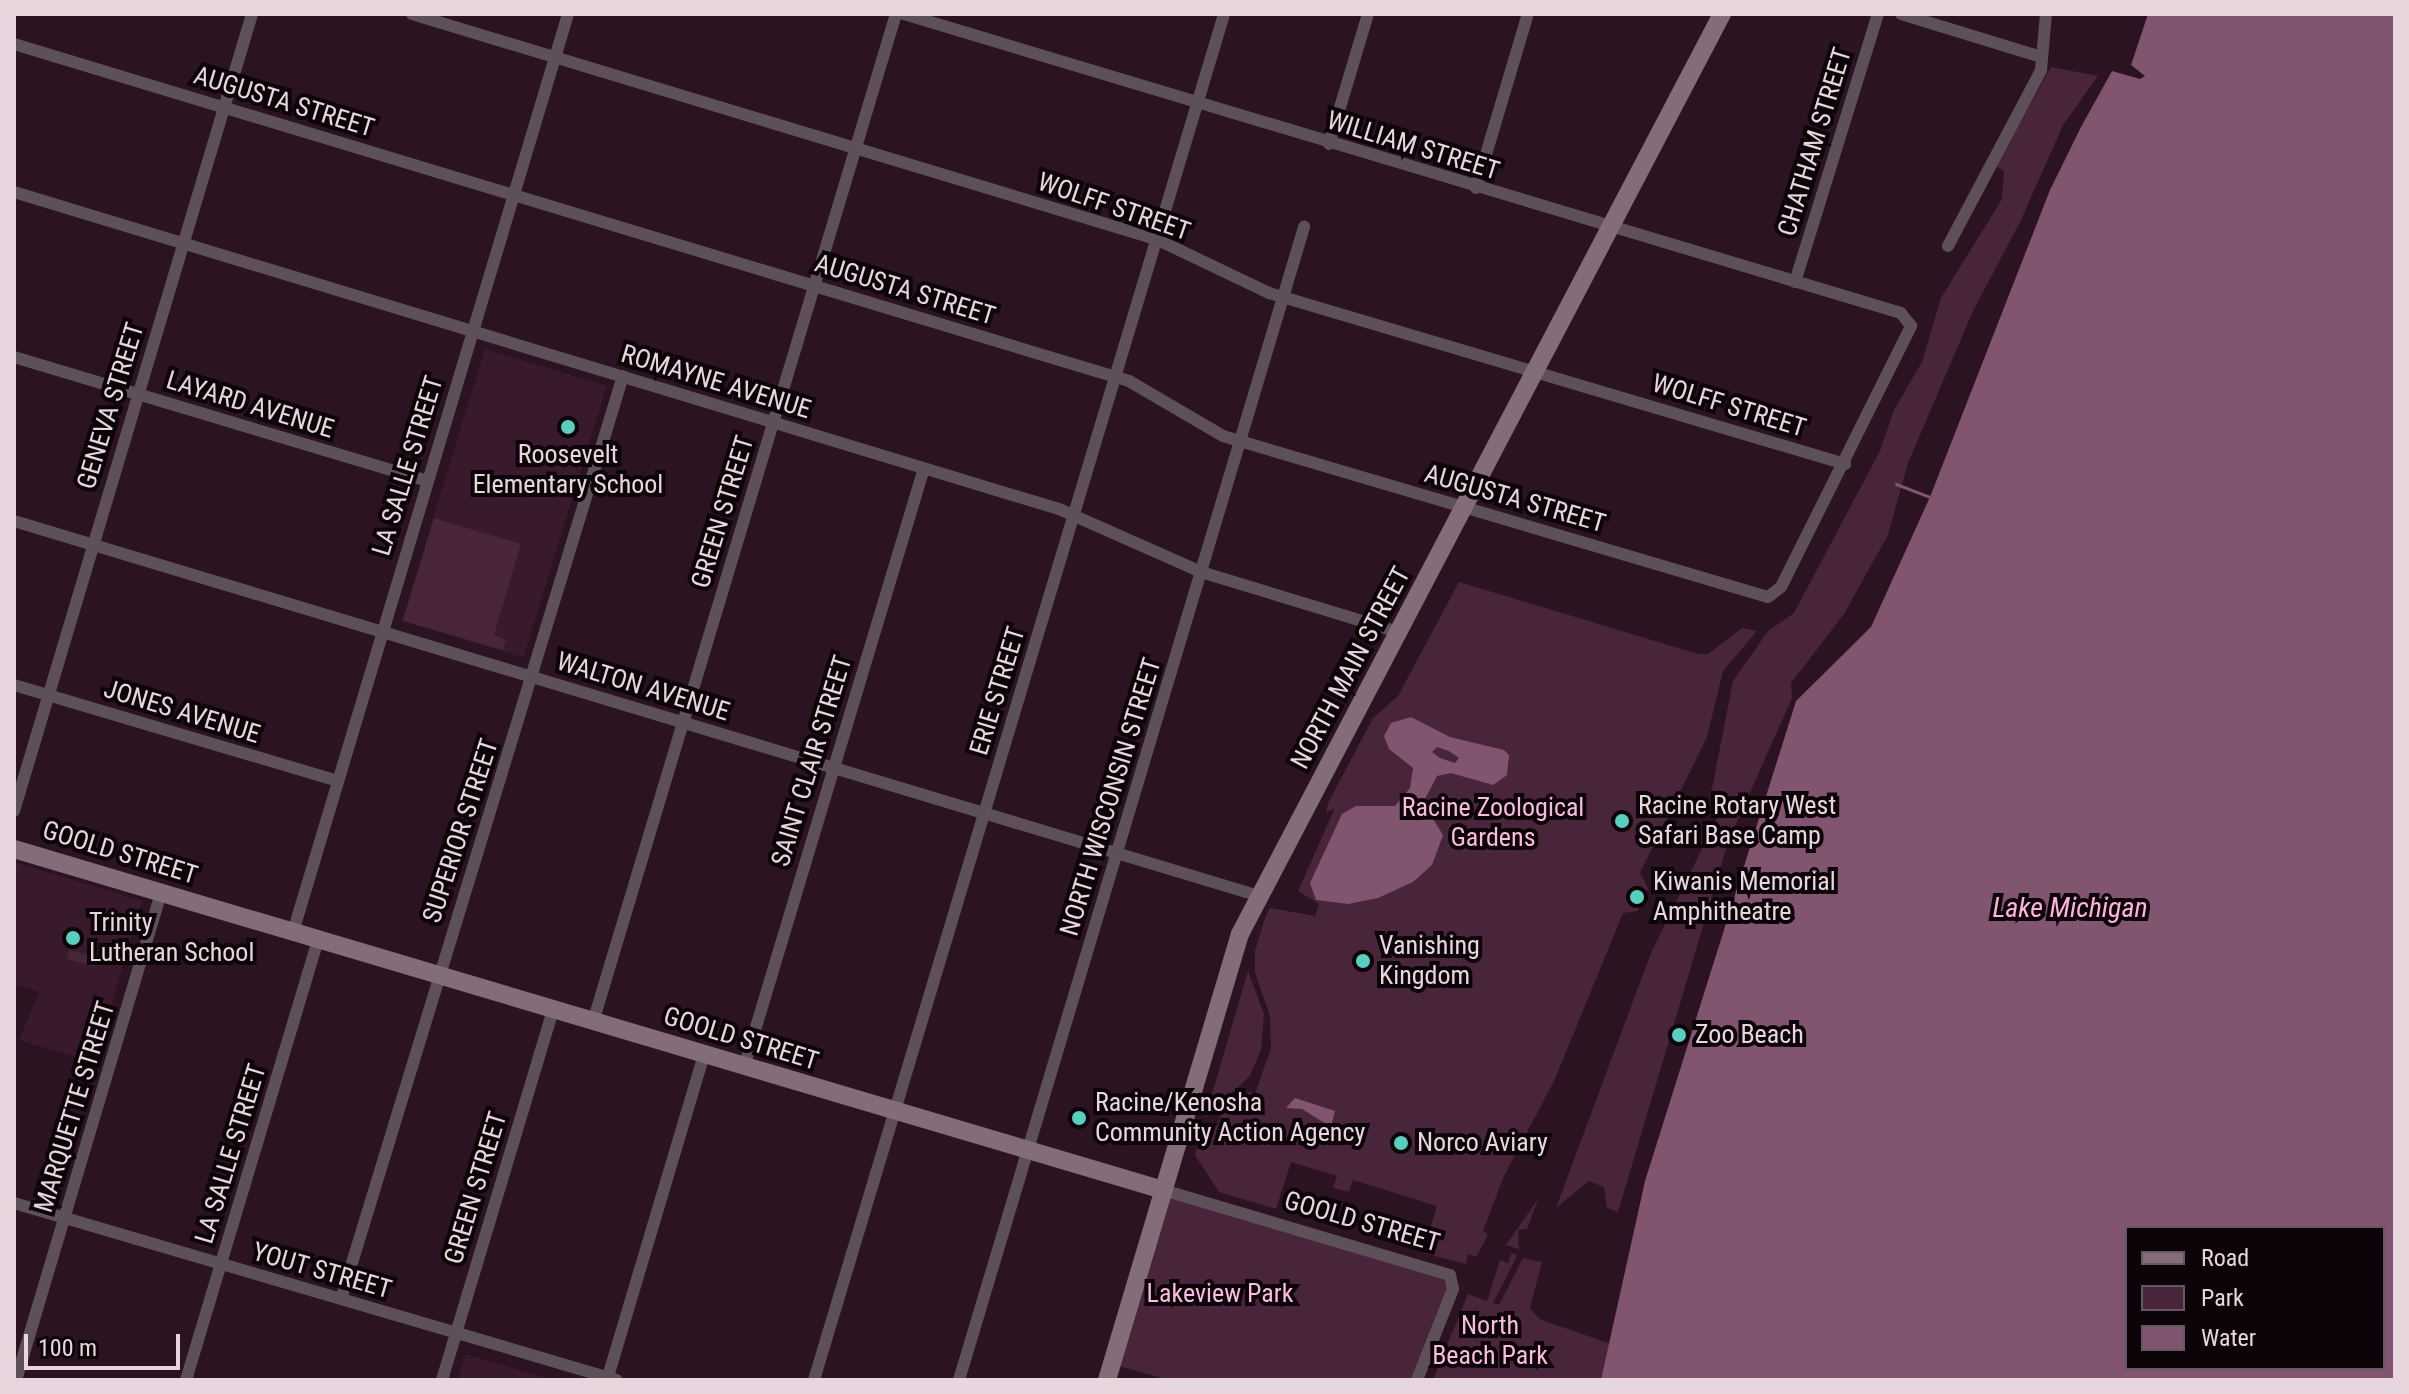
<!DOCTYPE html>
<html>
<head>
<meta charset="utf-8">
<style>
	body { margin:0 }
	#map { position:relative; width:2409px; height:1394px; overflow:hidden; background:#2c1322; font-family:"Roboto Condensed",sans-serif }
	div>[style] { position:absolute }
	.built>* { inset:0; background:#391a2d; transform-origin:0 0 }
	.green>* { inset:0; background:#49253b; transform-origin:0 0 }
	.water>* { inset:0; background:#81546f }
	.stream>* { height:3px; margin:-1.5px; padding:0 1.5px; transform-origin:1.5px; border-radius:1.5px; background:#81546f }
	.street>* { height:12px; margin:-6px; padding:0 6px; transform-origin:6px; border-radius:6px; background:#5e5058 }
	.secondary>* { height:18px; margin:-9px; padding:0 9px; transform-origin:9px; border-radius:9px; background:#836d79 }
	.dots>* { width:22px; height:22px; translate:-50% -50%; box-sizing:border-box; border:4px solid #0d0409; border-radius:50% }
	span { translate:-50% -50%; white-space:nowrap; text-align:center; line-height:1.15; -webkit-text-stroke:8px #0d0409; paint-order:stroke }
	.street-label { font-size:26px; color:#e8d6df }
	.poi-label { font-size:26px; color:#e8d6df }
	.left { translate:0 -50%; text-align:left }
	.park-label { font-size:26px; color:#f8bcde }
	.water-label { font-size:28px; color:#fdb3de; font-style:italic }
	.frame { position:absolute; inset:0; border:16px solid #e8d6df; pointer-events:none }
	.legend { position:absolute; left:2125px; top:1226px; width:260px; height:144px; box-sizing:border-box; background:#0d0409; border:2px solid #65585f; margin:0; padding:10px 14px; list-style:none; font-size:24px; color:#e8d6df }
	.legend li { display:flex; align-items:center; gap:16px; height:40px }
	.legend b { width:40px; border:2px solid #65585f }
	.scale { position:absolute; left:24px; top:1334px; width:156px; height:36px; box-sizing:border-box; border:4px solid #e8d6df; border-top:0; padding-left:10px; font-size:24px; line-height:28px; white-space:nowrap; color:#e8d6df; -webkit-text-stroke:6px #0d0409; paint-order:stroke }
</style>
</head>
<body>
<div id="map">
	<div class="built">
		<i style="left:485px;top:349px;width:127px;height:284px;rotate:17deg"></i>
		<i style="clip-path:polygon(14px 862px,142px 901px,94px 1062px,19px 1040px,39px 992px,14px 984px)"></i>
		<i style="clip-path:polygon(466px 1354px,485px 1360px,553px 1380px,458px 1380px)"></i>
	</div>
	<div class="green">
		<i style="clip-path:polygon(2051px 67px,2098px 76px,2063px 125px,2020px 222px,1973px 311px,1908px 463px,1888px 535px,1844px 614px,1791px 683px,1792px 698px,1728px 842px,1618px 1212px,1607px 1208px,1604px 1187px,1589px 1181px,1556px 1208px,1651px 953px,1725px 802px,1711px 794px,1733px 681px,1768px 631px,1794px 613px,1880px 451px,1894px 410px,1922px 362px,1941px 298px,2002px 199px,2004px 171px,1996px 166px)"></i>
		<i style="clip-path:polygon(434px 518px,521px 544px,494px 635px,506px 640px,503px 650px,403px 621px)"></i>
		<i style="clip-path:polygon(1459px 582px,1698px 654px,1708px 654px,1742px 628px,1757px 631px,1723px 671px,1707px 737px,1640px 873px,1648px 888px,1638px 911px,1623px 913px,1555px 1079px,1504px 1176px,1483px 1231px,1488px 1234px,1484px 1243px,1476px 1257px,1468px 1254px,1466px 1264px,1423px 1253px,1437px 1206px,1353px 1180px,1349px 1192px,1333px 1188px,1337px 1176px,1291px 1162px,1276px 1209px,1219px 1192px,1195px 1155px,1202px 1132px,1218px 1125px,1219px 1117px,1248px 1092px,1255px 1094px,1271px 1048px,1270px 1016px,1255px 973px,1255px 951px,1266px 915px,1270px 908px,1315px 916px,1319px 904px,1298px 891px,1335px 808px,1326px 813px,1328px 803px,1373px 718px,1398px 696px)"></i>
		<i style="left:69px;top:950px;width:29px;height:9px;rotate:16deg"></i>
		<i style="clip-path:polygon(1248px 971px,1264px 1014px,1261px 1050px,1250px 1076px,1205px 1118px)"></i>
		<i style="clip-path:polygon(1163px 1190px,1452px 1278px,1417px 1380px,1168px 1380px,1112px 1364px)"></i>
		<i style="clip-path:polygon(1538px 1199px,1527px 1229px,1518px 1230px,1519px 1249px,1506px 1245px)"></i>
		<i style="clip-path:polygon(1511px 1253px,1517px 1255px,1514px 1262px,1493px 1303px,1499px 1305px,1523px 1258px,1542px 1262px,1530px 1308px,1539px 1319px,1611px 1344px,1601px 1380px,1433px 1380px,1468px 1294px,1487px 1301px,1500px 1260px,1508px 1263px)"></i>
	</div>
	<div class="water">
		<i style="clip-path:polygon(evenodd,2148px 14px,2395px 14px,2395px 1380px,1601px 1380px,1645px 1181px,1796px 701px,1871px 627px,1930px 497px,2050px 190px,2081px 127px,2112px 71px,2140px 79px,2145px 76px,2131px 65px,2148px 14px,2127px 1228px,2383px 1228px,2383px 1368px,2127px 1368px,2127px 1228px)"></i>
		<i style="clip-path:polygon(evenodd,1411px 717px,1450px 737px,1504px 750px,1509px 755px,1507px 775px,1493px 785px,1451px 773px,1437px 776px,1423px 803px,1443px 835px,1432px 865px,1413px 882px,1378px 898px,1348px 904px,1316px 900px,1310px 883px,1342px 814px,1356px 806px,1395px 806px,1410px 788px,1413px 768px,1389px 749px,1384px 736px,1391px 723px,1411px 717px,1437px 747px,1449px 751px,1459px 758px,1455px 763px,1440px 758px,1432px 752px,1437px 747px)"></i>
		<i style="clip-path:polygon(1295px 1098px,1335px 1111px,1331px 1127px,1302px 1109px,1286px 1108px)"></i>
	</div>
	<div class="stream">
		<i style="left:1896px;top:484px;width:36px;rotate:21deg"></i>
	</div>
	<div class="street">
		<i style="left:412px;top:14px;width:777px;rotate:16.83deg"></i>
		<i style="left:1156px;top:239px;width:125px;rotate:25.5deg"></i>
		<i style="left:1269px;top:293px;width:601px;rotate:16.53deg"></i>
		<i style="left:1901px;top:14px;width:147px;rotate:17deg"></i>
		<i style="left:14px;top:44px;width:1165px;rotate:16.82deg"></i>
		<i style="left:1129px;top:381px;width:109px;rotate:30.3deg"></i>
		<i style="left:1223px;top:436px;width:568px;rotate:16.46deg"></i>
		<i style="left:1768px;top:597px;width:16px;rotate:-38deg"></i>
		<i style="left:1781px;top:587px;width:292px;rotate:-63.5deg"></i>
		<i style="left:1911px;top:326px;width:16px;rotate:-128deg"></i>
		<i style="left:1901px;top:313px;width:1041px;rotate:-163.31deg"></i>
		<i style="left:1329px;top:144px;width:136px;rotate:-73.3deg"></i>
		<i style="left:1476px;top:188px;width:182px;rotate:-73.4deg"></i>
		<i style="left:14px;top:192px;width:1092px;rotate:16.88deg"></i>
		<i style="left:1059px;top:509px;width:155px;rotate:23.9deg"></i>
		<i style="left:1201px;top:572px;width:207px;rotate:16.9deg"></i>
		<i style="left:1948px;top:246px;width:199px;rotate:-62.1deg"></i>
		<i style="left:2041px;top:70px;width:56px;rotate:-84.9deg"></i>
		<i style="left:1795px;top:282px;width:281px;rotate:-72.8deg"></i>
		<i style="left:14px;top:357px;width:431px;rotate:16.7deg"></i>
		<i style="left:14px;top:521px;width:1300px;rotate:16.76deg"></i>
		<i style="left:14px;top:685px;width:338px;rotate:16.5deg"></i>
		<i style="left:14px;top:811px;width:832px;rotate:-73.37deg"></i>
		<i style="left:293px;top:932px;width:958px;rotate:-73.32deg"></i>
		<i style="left:593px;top:1022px;width:1053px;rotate:-73.27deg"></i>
		<i style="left:744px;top:1067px;width:625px;rotate:-73.27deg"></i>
		<i style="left:1163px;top:1190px;width:299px;rotate:16.5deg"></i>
		<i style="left:1450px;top:1275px;width:14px;rotate:78deg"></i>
		<i style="left:1453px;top:1289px;width:98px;rotate:111.6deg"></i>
		<i style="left:14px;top:1203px;width:628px;rotate:16.36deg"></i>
		<i style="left:341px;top:1299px;width:965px;rotate:-73.01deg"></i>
		<i style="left:16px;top:1380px;width:508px;rotate:-73.42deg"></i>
		<i style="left:186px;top:1380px;width:459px;rotate:-73.3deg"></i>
		<i style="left:442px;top:1380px;width:386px;rotate:-73.3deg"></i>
		<i style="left:607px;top:1380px;width:339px;rotate:-73.4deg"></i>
		<i style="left:814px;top:1380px;width:1426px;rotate:-73.29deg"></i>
		<i style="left:959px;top:1380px;width:1204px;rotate:-73.34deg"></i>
	</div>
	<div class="secondary">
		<i style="left:14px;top:849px;width:1199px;rotate:16.53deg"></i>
		<i style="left:1107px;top:1380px;width:465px;rotate:-73.4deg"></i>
		<i style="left:1240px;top:934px;width:1039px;rotate:-62.35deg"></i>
	</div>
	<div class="dots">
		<i style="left:568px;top:427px;background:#59cebf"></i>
		<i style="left:1622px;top:821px;background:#59cebf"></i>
		<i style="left:1637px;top:897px;background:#59cebf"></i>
		<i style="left:73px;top:938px;background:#59cebf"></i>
		<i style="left:1363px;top:961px;background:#59cebf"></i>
		<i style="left:1679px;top:1035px;background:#59cebf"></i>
		<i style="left:1079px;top:1118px;background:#59cebf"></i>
		<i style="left:1401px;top:1143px;background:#59cebf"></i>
	</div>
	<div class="street-label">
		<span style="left:284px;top:102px;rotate:17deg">AUGUSTA STREET</span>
		<span style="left:1815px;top:142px;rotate:-73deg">CHATHAM STREET</span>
		<span style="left:1413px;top:146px;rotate:17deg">WILLIAM STREET</span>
		<span style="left:1114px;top:207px;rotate:19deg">WOLFF STREET</span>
		<span style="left:905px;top:290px;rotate:17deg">AUGUSTA STREET</span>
		<span style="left:716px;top:382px;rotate:17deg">ROMAYNE AVENUE</span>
		<span style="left:250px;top:405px;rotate:17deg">LAYARD AVENUE</span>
		<span style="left:111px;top:406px;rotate:-73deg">GENEVA STREET</span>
		<span style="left:1729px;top:406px;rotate:17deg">WOLFF STREET</span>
		<span style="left:408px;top:466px;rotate:-73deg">LA SALLE STREET</span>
		<span style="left:1515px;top:499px;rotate:16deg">AUGUSTA STREET</span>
		<span style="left:723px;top:512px;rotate:-73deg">GREEN STREET</span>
		<span style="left:1351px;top:668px;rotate:-62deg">NORTH MAIN STREET</span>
		<span style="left:643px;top:687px;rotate:17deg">WALTON AVENUE</span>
		<span style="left:998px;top:691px;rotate:-73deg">ERIE STREET</span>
		<span style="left:182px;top:712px;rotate:17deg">JONES AVENUE</span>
		<span style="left:812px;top:761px;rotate:-73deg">SAINT CLAIR STREET</span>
		<span style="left:1111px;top:797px;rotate:-73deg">NORTH WISCONSIN STREET</span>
		<span style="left:461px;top:831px;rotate:-72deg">SUPERIOR STREET</span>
		<span style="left:120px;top:853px;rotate:17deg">GOOLD STREET</span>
		<span style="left:741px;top:1039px;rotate:17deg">GOOLD STREET</span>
		<span style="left:75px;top:1107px;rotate:-73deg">MARQUETTE STREET</span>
		<span style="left:231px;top:1154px;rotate:-73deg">LA SALLE STREET</span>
		<span style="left:476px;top:1188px;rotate:-73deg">GREEN STREET</span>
		<span style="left:1362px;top:1222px;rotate:16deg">GOOLD STREET</span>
		<span style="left:322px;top:1271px;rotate:16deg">YOUT STREET</span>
	</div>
	<div class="poi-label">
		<span style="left:568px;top:470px">Roosevelt<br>Elementary School</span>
		<span class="left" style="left:1638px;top:821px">Racine Rotary West<br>Safari Base Camp</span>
		<span class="left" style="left:1653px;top:897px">Kiwanis Memorial<br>Amphitheatre</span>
		<span class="left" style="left:89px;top:938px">Trinity<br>Lutheran School</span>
		<span class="left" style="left:1379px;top:961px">Vanishing<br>Kingdom</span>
		<span class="left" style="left:1695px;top:1035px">Zoo Beach</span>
		<span class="left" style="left:1095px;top:1118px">Racine/Kenosha<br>Community Action Agency</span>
		<span class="left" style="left:1417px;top:1143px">Norco Aviary</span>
	</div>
	<div class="park-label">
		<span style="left:1493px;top:823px">Racine Zoological<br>Gardens</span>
		<span style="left:1220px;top:1294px">Lakeview Park</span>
		<span style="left:1490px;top:1341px">North<br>Beach Park</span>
	</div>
	<div class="water-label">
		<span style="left:2070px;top:908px">Lake Michigan</span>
	</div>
	<div class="frame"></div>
	<ul class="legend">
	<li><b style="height:10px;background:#836d79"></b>Road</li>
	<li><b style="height:22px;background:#49253b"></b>Park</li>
	<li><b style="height:22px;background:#81546f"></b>Water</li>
	</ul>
	<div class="scale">100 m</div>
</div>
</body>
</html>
